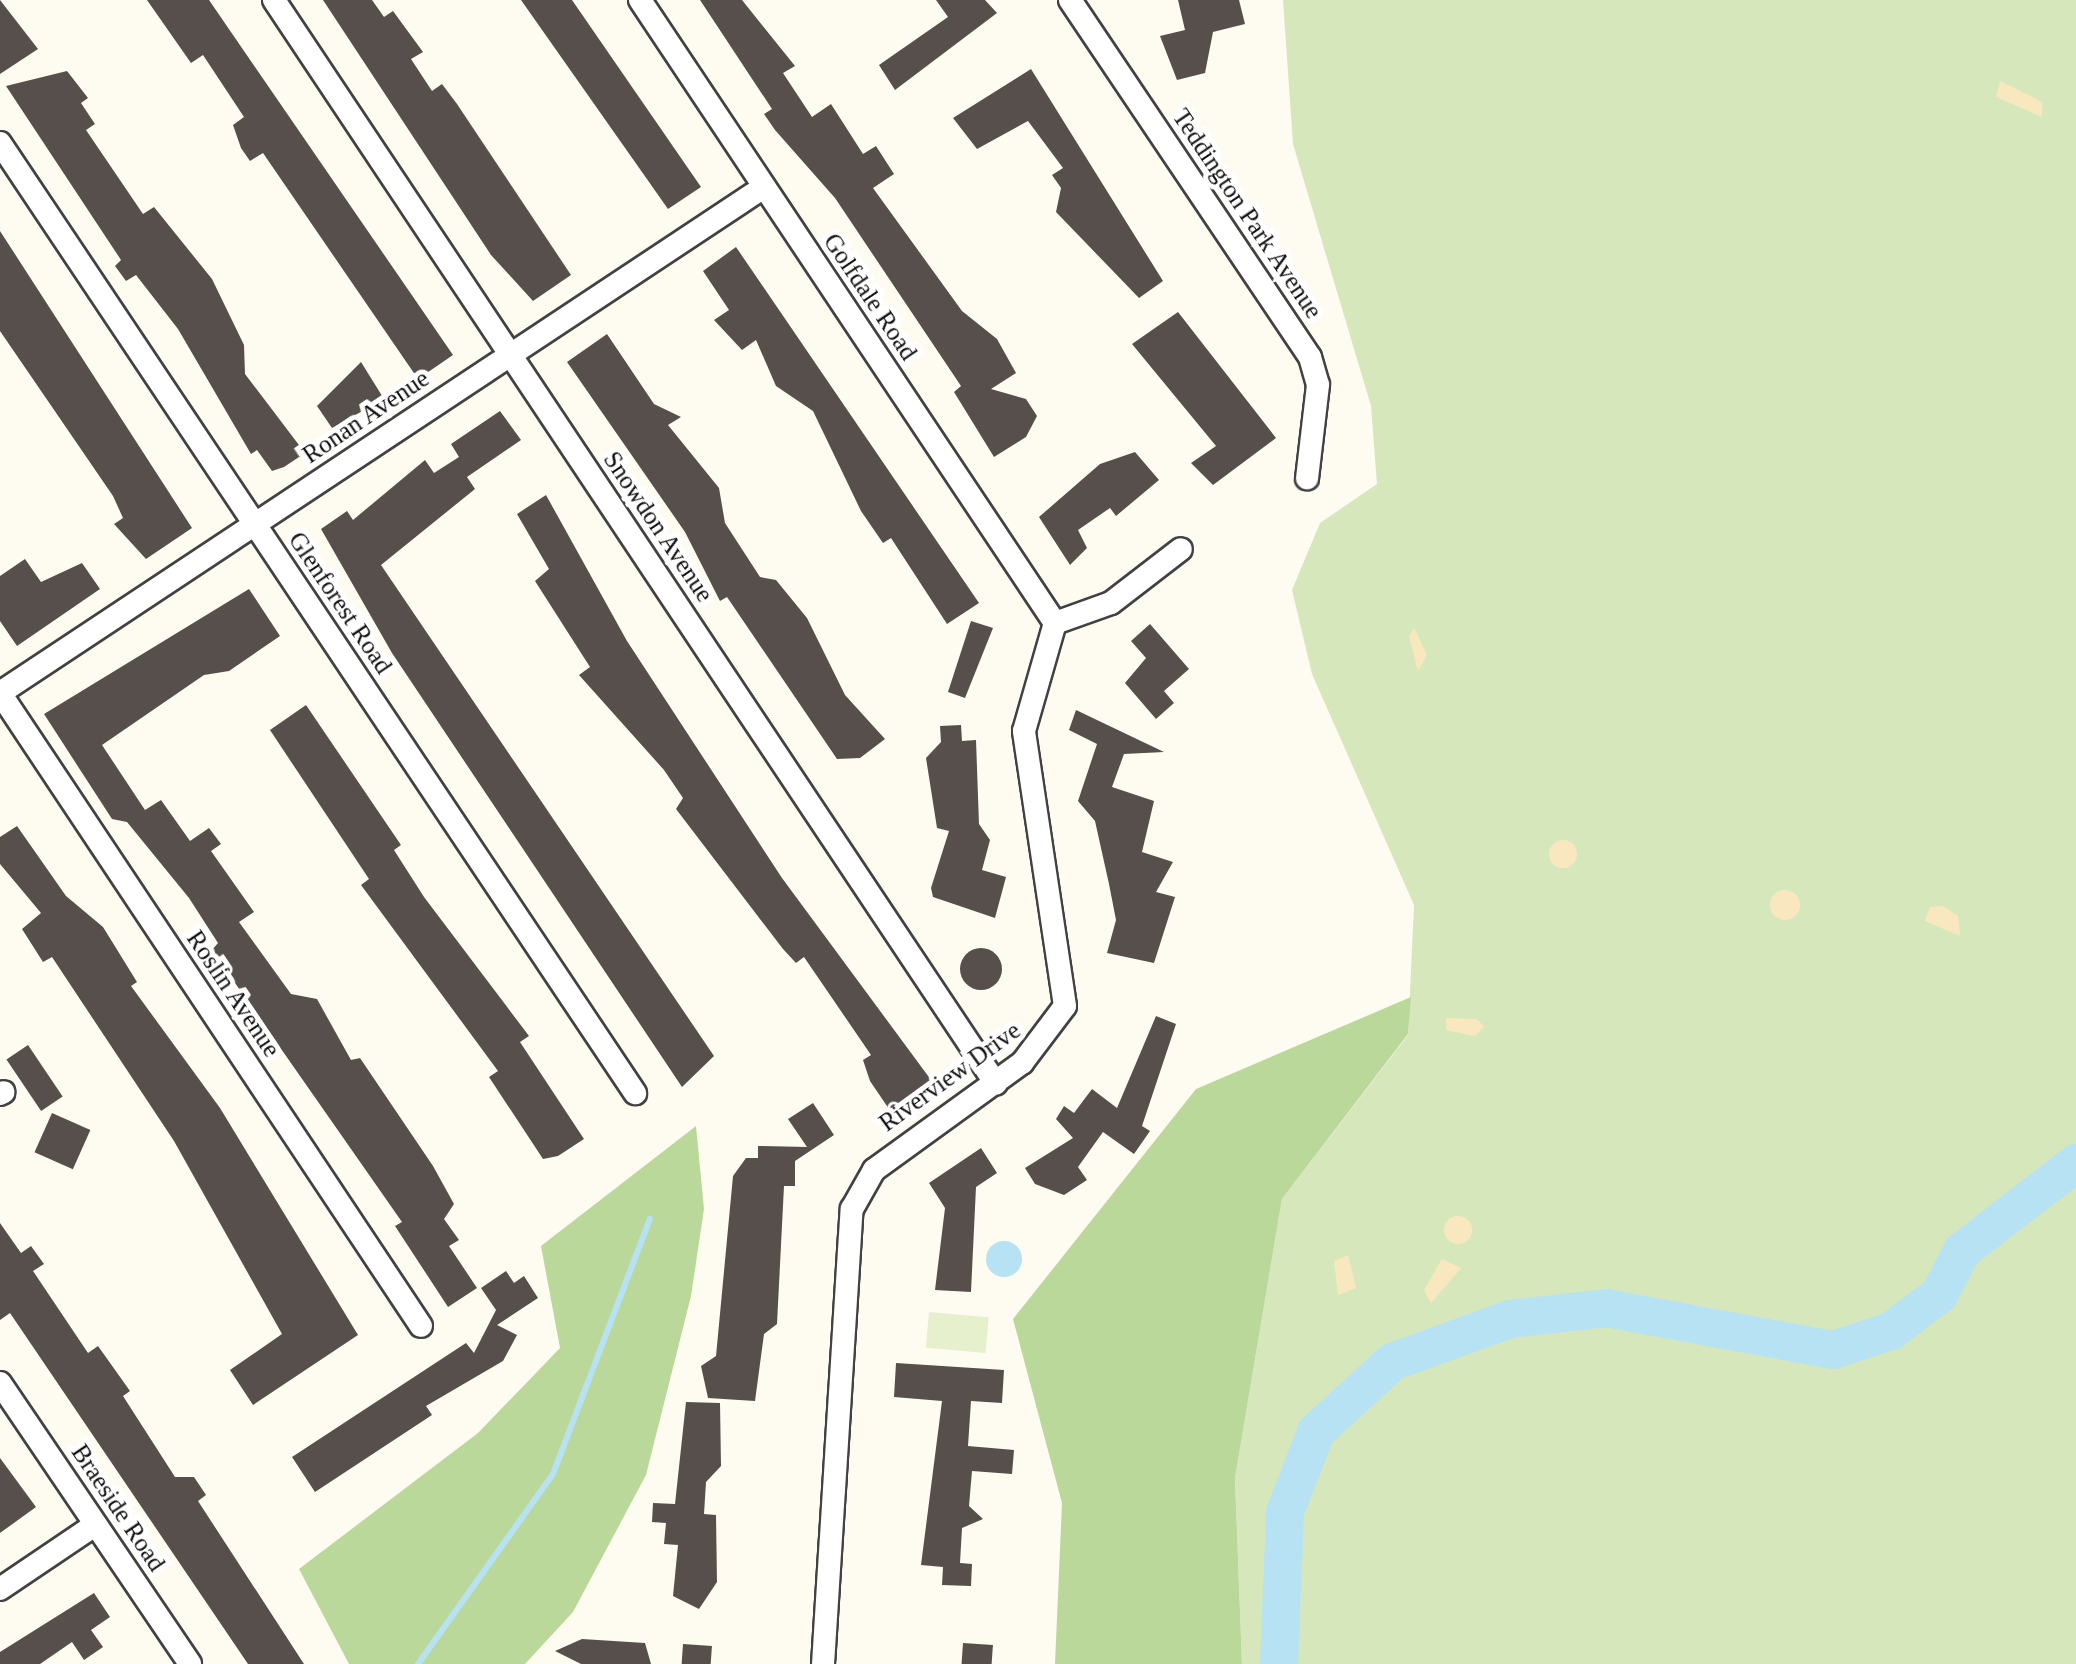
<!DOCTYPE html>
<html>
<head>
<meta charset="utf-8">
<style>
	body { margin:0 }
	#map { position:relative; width:2076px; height:1664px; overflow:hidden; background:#fefbf1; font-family:Georgia,serif }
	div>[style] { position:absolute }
	.green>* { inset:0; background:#d6e8bb }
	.forest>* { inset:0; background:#bbd89b }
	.sand>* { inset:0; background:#f9e8bf }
	.round { border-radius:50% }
	.pitch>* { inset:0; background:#e6f0cd; transform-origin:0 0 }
	.water>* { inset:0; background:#b7e2f4 }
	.stream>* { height:6px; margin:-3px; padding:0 3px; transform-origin:3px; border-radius:3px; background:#b7e2f4 }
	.river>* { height:38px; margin:-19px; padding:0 19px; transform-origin:19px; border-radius:19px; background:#b7e2f4 }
	.building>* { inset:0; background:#574f4b; transform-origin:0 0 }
	.roads { filter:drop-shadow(2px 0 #424242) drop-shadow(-2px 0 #424242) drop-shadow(0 2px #424242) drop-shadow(0 -2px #424242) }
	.minor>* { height:22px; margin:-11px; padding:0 11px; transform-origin:11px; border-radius:11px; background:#fff }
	span { translate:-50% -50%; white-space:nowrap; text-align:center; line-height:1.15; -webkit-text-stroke:10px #fff; paint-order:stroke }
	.street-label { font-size:25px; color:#0f0f0f }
</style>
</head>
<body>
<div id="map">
	<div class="green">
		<i style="clip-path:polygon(1283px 0,2076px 0,2076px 1664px,1242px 1664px,1235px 1478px,1282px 1199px,1408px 1035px,1414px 905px,1312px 674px,1292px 590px,1320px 523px,1377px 484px,1371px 406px,1293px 144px)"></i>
	</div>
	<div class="forest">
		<i style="clip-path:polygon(1411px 997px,1408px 1034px,1282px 1199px,1235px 1478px,1242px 1664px,1055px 1664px,1062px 1503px,1013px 1319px,1196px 1089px)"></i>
		<i style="clip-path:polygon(696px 1126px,704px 1209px,691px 1296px,646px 1475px,573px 1612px,525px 1664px,349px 1664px,299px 1569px,478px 1433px,560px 1348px,541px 1246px)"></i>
	</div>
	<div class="sand">
		<i style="clip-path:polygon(2000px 81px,2042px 102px,2042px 117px,1996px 97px)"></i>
		<i style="clip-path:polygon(1414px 628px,1427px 655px,1418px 671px,1409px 636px)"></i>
		<i class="round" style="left:1549px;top:840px;width:28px;height:28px"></i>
		<i class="round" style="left:1770px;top:890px;width:30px;height:30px"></i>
		<i style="clip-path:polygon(1943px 906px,1958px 916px,1960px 936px,1925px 921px,1930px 907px)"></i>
		<i style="clip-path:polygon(1446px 1018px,1476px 1019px,1484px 1026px,1475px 1036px,1446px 1030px)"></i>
		<i class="round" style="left:1444px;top:1216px;width:28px;height:28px"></i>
		<i style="clip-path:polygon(1348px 1255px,1356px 1288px,1338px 1295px,1334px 1261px)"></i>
		<i style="clip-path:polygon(1442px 1259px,1461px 1268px,1431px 1303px,1424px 1290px)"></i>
	</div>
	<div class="pitch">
		<i style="left:929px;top:1312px;width:60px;height:36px;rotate:5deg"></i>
	</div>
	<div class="water">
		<i class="round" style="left:986px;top:1241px;width:36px;height:36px"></i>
	</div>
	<div class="stream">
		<i style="left:418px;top:1664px;width:233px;rotate:-54.6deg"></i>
		<i style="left:553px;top:1474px;width:273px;rotate:-69.2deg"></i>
	</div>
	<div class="river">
		<i style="left:1279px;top:1664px;width:152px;rotate:-87.7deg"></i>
		<i style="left:1285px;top:1512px;width:86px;rotate:-68.8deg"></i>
		<i style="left:1316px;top:1432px;width:103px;rotate:-42.6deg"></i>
		<i style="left:1392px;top:1362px;width:126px;rotate:-20deg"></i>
		<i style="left:1510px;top:1319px;width:97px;rotate:-6.5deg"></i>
		<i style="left:1606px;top:1308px;width:231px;rotate:10.5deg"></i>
		<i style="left:1833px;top:1350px;width:61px;rotate:-18.1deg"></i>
		<i style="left:1891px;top:1331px;width:60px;rotate:-36.9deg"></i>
		<i style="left:1939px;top:1295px;width:50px;rotate:-62.4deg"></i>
		<i style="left:1962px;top:1251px;width:144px;rotate:-37.7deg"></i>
	</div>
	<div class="building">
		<i style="clip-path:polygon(0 0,38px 49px,0 74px)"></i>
		<i style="clip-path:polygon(147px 0,209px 0,453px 355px,418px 379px,263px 153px,250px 161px,241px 148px,233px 125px,244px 117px,203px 55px,191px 63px)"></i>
		<i style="clip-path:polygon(323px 0,372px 0,384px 17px,393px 11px,423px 52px,411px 59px,432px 91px,442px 84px,457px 104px,571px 275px,533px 301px,491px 255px)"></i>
		<i style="clip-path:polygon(521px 0,572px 0,701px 187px,668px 209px)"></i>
		<i style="clip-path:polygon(700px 0,742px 0,795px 66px,783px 73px,812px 117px,831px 104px,863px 154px,876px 146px,894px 174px,873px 188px,962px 311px,997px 339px,1016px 373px,991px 389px,1026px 399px,1037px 416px,1026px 437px,994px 457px,954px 392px,961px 386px,835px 198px,775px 130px,764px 114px,772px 109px)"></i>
		<i style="clip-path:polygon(936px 0,985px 0,997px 13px,895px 90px,879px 65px,948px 17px)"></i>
		<i style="clip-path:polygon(1178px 0,1239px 0,1245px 24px,1213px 32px,1205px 73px,1177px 80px,1160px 36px,1185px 30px)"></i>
		<i style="clip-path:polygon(1031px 69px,1163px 281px,1139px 298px,1056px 212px,1061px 188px,1052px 175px,1063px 168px,1028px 121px,977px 149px,953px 118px)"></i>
		<i style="clip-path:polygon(67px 71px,88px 98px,81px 103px,95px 124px,86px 130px,143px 214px,154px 207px,212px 279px,244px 345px,245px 374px,305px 453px,284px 467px,272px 471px,257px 450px,251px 454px,178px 329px,136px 275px,126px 281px,115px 266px,121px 260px,6px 86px)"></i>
		<i style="clip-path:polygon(0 231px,192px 528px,146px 559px,114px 524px,123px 518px,113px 496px,0 331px)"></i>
		<i style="clip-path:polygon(736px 247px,979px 603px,947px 624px,891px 538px,883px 543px,861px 511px,813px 411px,776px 386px,756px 340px,742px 350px,714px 320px,729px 310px,703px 271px)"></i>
		<i style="clip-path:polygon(1178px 312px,1276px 438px,1213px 485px,1191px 463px,1216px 446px,1132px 344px)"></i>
		<i style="clip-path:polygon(607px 334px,654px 404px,681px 417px,668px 425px,719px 488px,725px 523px,760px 577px,776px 580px,807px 618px,845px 695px,885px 739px,860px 758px,837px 759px,727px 597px,720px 601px,685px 532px,567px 362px)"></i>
		<i style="clip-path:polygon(361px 362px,384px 399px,332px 428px,317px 406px)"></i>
		<i style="clip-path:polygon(500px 411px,521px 440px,467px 477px,475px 489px,381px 565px,714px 1056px,682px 1087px,392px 653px,321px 529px,347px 511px,353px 520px,425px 460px,434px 473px,459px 457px,451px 444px)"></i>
		<i style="clip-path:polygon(1135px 452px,1159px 480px,1116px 516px,1110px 508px,1078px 530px,1087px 548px,1070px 565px,1039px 517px,1100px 464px)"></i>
		<i style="clip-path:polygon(546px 495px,627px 641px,782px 878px,934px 1084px,906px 1105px,891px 1112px,870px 1081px,863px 1060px,871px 1055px,804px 957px,796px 963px,783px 949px,676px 809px,683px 798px,664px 770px,579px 675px,590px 667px,535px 581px,549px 569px,517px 514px)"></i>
		<i style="clip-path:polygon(25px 559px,41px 582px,82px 563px,100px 589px,17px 646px,0 621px,0 576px)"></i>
		<i style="clip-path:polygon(249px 589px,280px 636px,229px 671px,204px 675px,102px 745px,145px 810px,161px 800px,190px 841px,209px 828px,221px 844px,211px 851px,254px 912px,239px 922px,291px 994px,317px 999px,351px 1060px,360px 1058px,433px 1166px,454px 1204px,444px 1219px,459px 1240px,449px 1246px,477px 1288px,448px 1307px,395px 1226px,402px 1222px,212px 950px,218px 943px,189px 898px,127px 822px,112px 819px,44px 714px)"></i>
		<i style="clip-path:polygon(971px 621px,993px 628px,965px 698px,948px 692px)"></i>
		<i style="clip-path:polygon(1150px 624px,1189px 669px,1164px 691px,1174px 703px,1156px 719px,1125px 683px,1146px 658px,1131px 641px)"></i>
		<i style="clip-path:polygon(306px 705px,401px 845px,394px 850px,424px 897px,529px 1036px,520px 1042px,584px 1139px,558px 1156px,543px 1159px,489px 1077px,498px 1071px,361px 885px,369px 879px,270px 730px)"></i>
		<i style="clip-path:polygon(1076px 710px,1164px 752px,1124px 754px,1112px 787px,1154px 801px,1142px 852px,1173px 862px,1156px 892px,1175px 897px,1154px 963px,1107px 953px,1116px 920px,1109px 884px,1095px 821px,1078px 801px,1097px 744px,1069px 730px)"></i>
		<i style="clip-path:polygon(961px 725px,962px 741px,976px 740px,979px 824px,990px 840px,982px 870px,1006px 877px,995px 918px,933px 897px,931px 888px,949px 831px,937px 828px,926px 758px,941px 742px,940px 726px)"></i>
		<i style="clip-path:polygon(17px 826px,66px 896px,103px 927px,137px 982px,131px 986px,220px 1108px,358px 1335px,253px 1405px,230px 1370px,282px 1334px,174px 1141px,52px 957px,43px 962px,22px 929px,41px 913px,0 864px,0 837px)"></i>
		<i class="round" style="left:960px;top:948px;width:42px;height:42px"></i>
		<i style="clip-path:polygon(1156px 1016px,1176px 1024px,1142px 1126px,1150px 1131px,1134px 1154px,1103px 1132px,1078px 1167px,1087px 1180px,1064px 1195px,1035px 1184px,1025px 1168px,1073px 1138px,1056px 1119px,1064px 1106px,1074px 1113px,1092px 1089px,1117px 1108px)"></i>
		<i style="left:28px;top:1045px;width:62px;height:26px;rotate:56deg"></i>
		<i style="clip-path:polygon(813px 1103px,834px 1135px,795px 1161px,795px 1186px,784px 1186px,777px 1324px,764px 1334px,755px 1401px,708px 1398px,701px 1366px,716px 1356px,733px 1176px,746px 1158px,758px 1158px,758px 1146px,807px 1147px,788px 1119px)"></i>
		<i style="left:52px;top:1113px;width:42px;height:43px;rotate:24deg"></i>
		<i style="clip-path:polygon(981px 1148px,997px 1173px,976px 1187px,971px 1292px,935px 1290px,945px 1208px,929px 1183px)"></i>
		<i style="clip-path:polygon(0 1223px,21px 1253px,31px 1246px,44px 1264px,33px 1271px,88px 1353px,98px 1346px,130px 1391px,123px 1396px,175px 1477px,194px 1477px,206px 1495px,198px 1501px,304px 1664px,248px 1664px,10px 1313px,0 1320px)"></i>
		<i style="clip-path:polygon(506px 1271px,514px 1283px,524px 1276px,538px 1298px,497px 1325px,517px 1335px,503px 1361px,426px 1406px,432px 1415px,315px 1492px,292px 1457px,466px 1343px,474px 1353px,496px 1310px,481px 1288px)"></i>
		<i style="clip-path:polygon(896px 1363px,1004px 1370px,1002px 1403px,971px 1401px,968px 1446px,1014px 1450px,1012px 1474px,972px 1471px,969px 1506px,983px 1519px,962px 1528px,960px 1563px,972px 1564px,971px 1586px,942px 1585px,943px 1567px,921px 1565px,942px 1401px,894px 1397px)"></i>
		<i style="clip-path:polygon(686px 1402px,720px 1403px,721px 1466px,706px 1482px,704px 1514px,716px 1515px,717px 1582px,699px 1609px,673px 1596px,678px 1545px,664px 1544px,666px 1523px,652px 1522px,653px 1503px,675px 1504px)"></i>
		<i style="clip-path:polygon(0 1458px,36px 1507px,0 1533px)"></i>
		<i style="clip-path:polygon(94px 1593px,110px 1617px,91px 1630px,103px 1647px,84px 1660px,72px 1642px,40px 1664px,0 1664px,0 1652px)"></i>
		<i style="clip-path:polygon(582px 1639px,645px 1643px,651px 1664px,581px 1664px,555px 1651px)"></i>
		<i style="left:963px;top:1643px;width:30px;height:21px;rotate:4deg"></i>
		<i style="left:683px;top:1644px;width:29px;height:20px;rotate:4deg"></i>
	</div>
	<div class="roads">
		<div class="minor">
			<i style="left:274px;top:0;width:1302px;rotate:56.33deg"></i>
			<i style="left:640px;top:0;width:749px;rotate:56.33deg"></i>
			<i style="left:1070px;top:0;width:430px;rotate:56.1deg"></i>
			<i style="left:1310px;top:357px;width:29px;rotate:74deg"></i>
			<i style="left:1318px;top:385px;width:94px;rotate:96.7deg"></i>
			<i style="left:0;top:143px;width:1143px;rotate:56.24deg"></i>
			<i style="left:1055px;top:623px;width:59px;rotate:-19.7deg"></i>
			<i style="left:1111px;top:603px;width:88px;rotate:-37.6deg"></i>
			<i style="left:0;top:693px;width:916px;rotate:-33.52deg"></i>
			<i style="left:0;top:693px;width:760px;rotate:56.37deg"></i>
			<i style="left:0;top:1094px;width:4px;rotate:-27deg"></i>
			<i style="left:0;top:1383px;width:339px;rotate:55.9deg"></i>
			<i style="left:0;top:1589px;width:115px;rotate:-34deg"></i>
			<i style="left:823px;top:1664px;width:456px;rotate:-86.4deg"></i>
			<i style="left:852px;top:1209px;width:45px;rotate:-60.6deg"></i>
			<i style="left:874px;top:1170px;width:183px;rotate:-35.9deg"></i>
			<i style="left:1022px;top:1063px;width:71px;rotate:-53deg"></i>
			<i style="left:1065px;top:1006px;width:278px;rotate:-98.5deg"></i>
			<i style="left:1024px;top:731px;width:112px;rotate:-74deg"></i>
		</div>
	</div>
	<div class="street-label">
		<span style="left:1247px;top:214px;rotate:56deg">Teddington Park Avenue</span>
		<span style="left:870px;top:297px;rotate:56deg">Golfdale Road</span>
		<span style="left:366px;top:417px;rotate:-34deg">Ronan Avenue</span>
		<span style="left:658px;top:527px;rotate:56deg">Snowdon Avenue</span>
		<span style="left:340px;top:603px;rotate:56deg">Glenforest Road</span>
		<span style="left:233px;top:994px;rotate:56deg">Roslin Avenue</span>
		<span style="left:950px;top:1077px;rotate:-36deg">Riverview Drive</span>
		<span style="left:118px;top:1508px;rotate:56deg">Braeside Road</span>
	</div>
</div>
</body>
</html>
